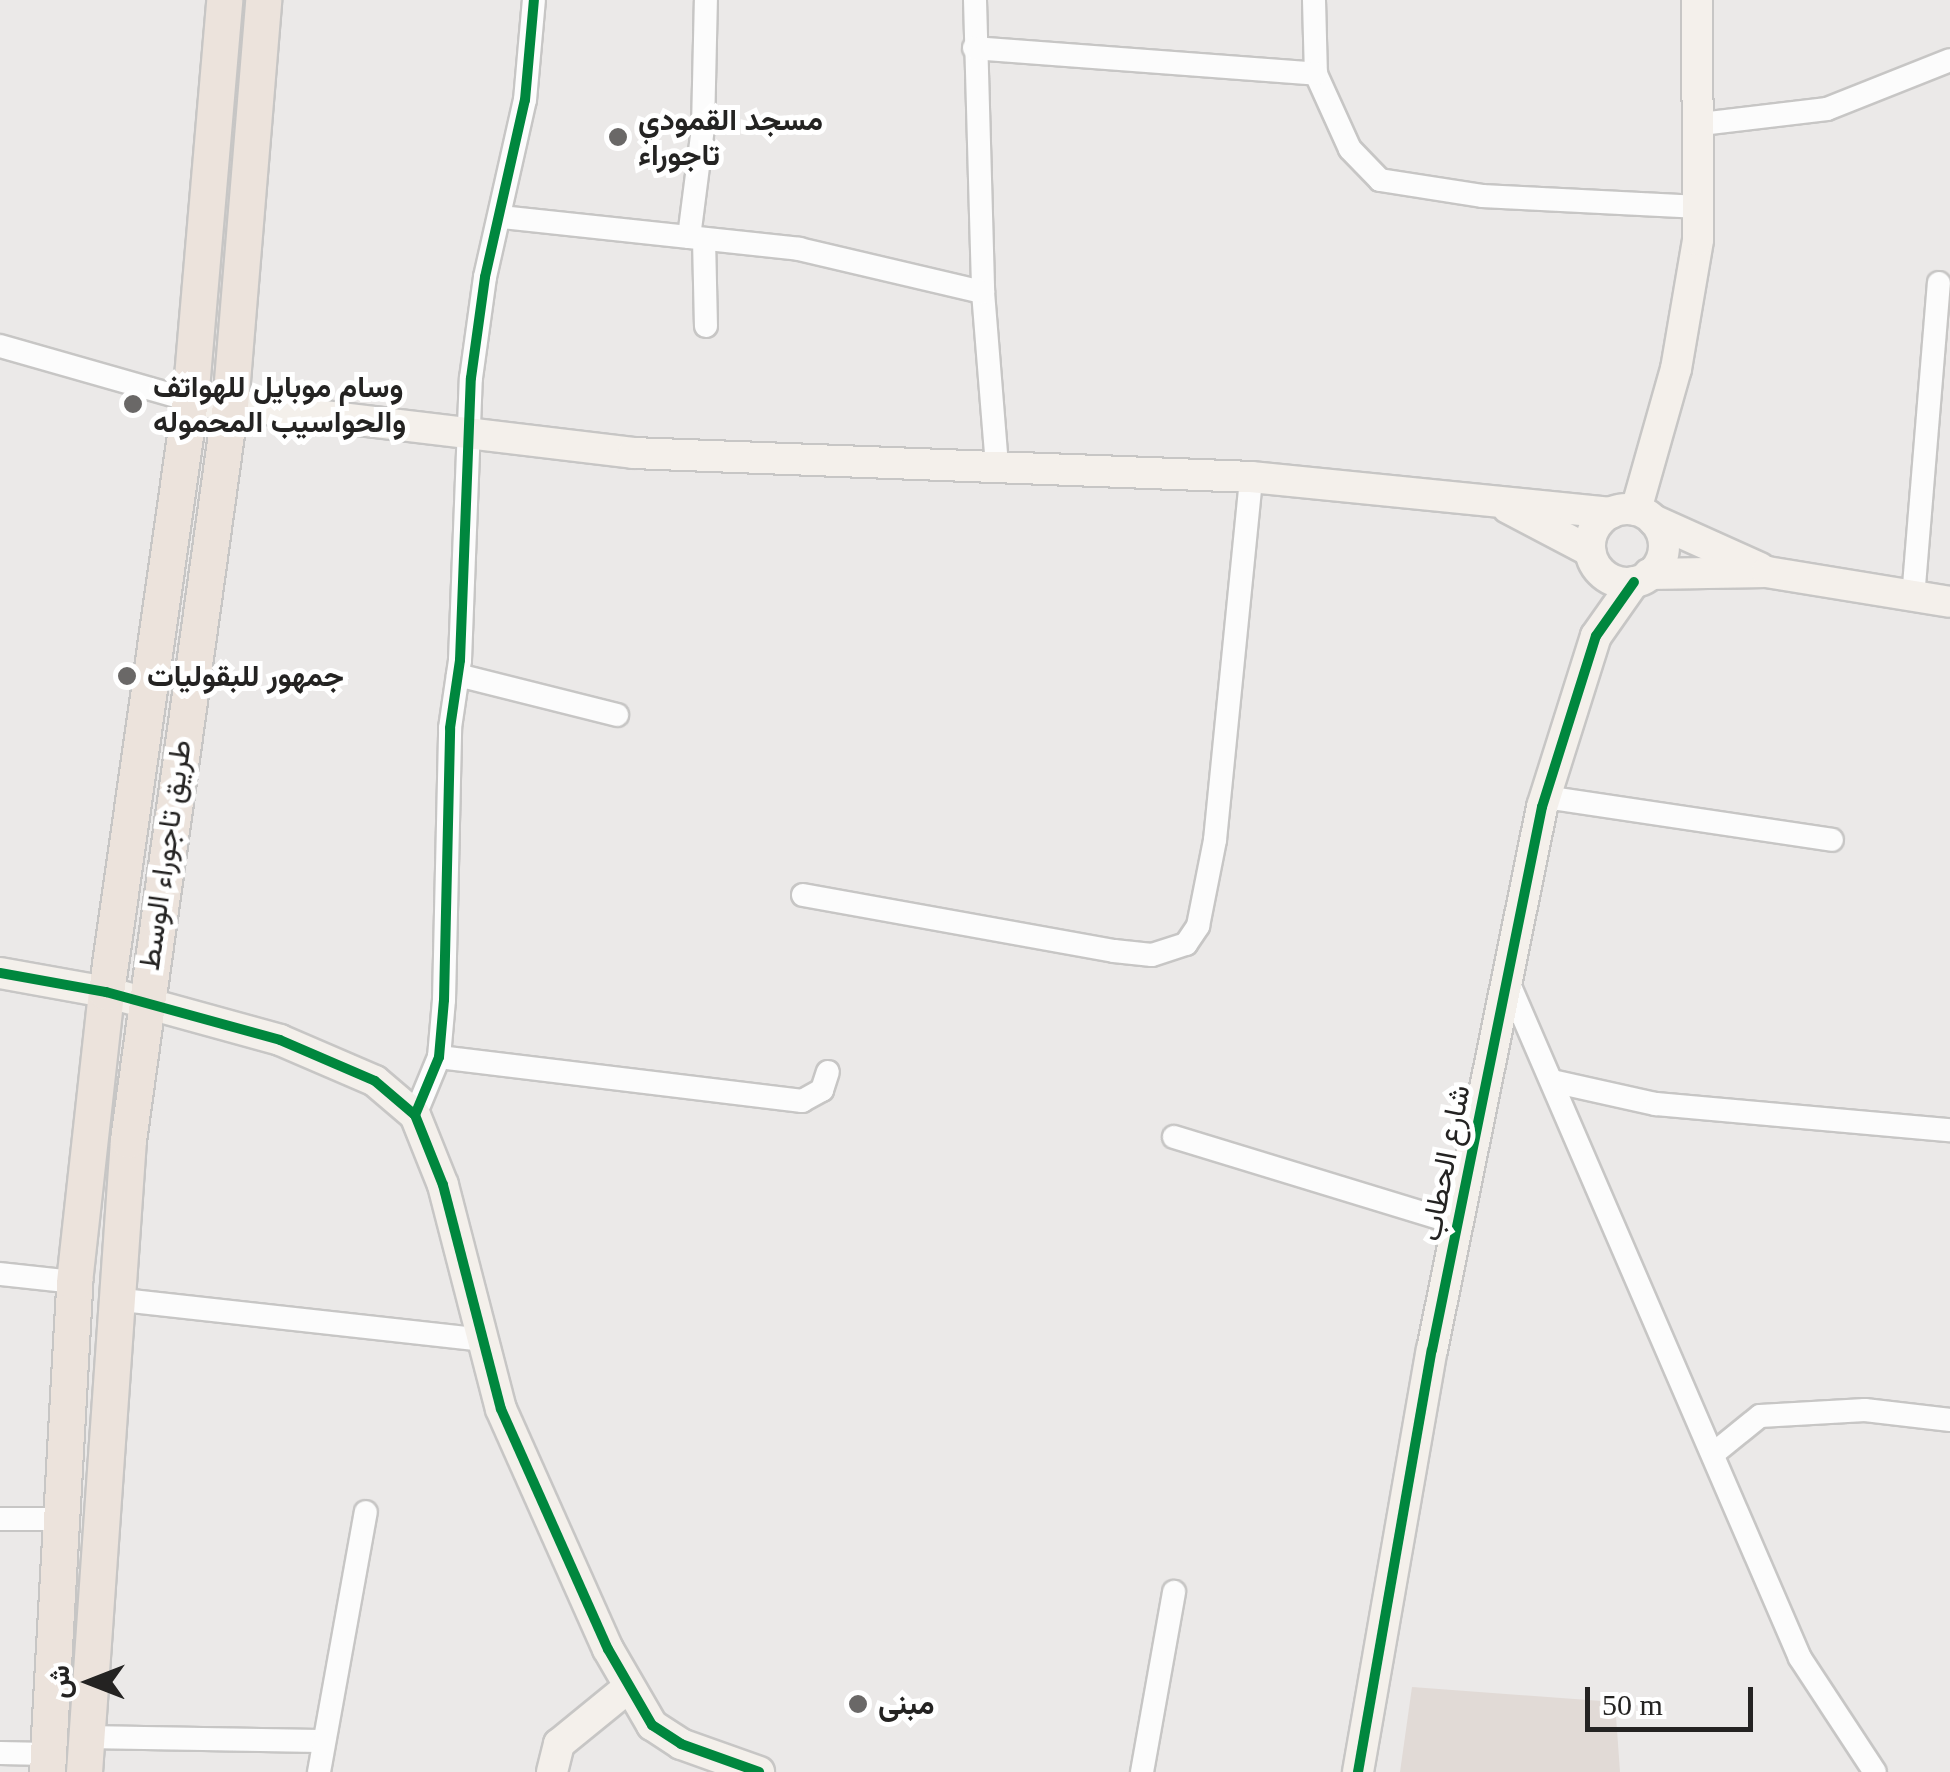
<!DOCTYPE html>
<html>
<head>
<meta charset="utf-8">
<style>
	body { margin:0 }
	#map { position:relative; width:1950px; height:1772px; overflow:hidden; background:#ebe9e8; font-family:"Times New Roman",Vazirmatn,serif }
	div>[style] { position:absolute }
	.built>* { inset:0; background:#e1dad6 }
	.roads { filter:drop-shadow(2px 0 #c7c6c5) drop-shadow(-2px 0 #c7c6c5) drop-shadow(0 2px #c7c6c5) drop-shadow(0 -2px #c7c6c5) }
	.street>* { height:22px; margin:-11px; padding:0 11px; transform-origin:11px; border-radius:11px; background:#fcfcfc }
	.secondary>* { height:30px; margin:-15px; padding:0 15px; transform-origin:15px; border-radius:15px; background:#f4f0eb }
	.secondary>.ring { margin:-15px; padding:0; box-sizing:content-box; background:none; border:30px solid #f4f0eb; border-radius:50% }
	.primary>* { height:35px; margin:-17.5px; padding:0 17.5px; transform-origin:17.5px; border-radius:17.5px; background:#ece3dc }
	.cycleway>* { height:10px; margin:-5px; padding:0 5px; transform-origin:5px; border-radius:5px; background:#00873e }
	.dots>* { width:28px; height:28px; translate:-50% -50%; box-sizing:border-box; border:5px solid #fff; border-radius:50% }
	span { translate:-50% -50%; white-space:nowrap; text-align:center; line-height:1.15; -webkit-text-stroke:10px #fff; paint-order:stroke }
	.poi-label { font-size:30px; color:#242322; font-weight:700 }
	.left { translate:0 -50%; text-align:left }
	.street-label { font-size:30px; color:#242322 }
	.north { position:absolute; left:40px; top:1632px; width:100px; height:100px; -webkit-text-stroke:8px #fff; paint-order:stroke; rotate:270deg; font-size:28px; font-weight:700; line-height:40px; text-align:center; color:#242322 }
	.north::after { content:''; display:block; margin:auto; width:35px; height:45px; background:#242322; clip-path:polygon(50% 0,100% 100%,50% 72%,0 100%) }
	.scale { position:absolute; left:1585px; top:1687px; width:168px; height:45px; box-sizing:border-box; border:5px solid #242322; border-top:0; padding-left:12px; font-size:30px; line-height:35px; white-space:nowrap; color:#242322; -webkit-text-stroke:8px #fff; paint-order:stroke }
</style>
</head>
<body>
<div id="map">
	<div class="built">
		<i style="clip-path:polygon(1412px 1687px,1615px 1702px,1620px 1772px,1400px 1772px)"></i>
	</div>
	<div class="roads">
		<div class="street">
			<i style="left:975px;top:0;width:292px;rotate:88.4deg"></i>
			<i style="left:983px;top:292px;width:174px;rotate:85.4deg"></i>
			<i style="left:1314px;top:0;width:74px;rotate:88.5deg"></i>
			<i style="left:1316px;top:74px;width:82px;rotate:65.6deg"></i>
			<i style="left:1350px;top:149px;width:43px;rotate:45.9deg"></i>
			<i style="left:1380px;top:180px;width:103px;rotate:8.9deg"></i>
			<i style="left:1482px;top:196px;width:218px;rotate:2.9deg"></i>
			<i style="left:974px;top:48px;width:343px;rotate:4.3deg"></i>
			<i style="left:1701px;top:124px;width:127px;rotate:-6.8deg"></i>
			<i style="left:1827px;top:109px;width:132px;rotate:-21.7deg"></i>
			<i style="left:502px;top:217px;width:299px;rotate:6.1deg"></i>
			<i style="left:799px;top:249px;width:189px;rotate:13.2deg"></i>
			<i style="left:689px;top:237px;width:110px;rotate:-82.7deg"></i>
			<i style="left:703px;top:128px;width:128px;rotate:-88.7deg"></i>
			<i style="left:704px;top:239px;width:87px;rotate:88.7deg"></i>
			<i style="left:0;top:346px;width:198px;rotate:15.9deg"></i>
			<i style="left:1913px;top:598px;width:316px;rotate:-85.3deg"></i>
			<i style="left:458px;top:675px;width:164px;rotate:14.1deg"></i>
			<i style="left:1545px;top:797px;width:290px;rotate:8.5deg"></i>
			<i style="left:803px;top:895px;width:316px;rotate:10.2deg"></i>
			<i style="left:1114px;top:951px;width:38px;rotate:6deg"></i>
			<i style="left:1152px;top:955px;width:36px;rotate:-18deg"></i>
			<i style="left:1186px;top:944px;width:22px;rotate:-56deg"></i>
			<i style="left:1198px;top:926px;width:88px;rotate:-78.8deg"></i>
			<i style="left:1215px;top:840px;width:365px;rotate:-84.3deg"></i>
			<i style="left:1506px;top:977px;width:742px;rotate:66.65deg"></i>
			<i style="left:1800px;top:1658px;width:136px;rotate:56.7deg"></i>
			<i style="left:439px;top:1057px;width:366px;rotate:6.9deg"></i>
			<i style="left:802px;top:1101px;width:23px;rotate:-29deg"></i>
			<i style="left:822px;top:1090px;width:19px;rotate:-72deg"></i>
			<i style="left:1552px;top:1081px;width:107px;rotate:12.5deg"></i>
			<i style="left:1656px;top:1104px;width:295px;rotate:5.1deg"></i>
			<i style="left:415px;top:1115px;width:63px;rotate:-67.5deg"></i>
			<i style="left:439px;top:1057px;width:57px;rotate:-85deg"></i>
			<i style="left:444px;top:1000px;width:272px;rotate:-88.7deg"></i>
			<i style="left:450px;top:728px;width:69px;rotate:-81.6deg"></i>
			<i style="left:460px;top:660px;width:282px;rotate:-87.8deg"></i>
			<i style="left:471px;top:378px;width:102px;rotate:-82.1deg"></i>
			<i style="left:485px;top:277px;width:181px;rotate:-77.3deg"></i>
			<i style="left:525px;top:100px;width:100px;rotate:-84.9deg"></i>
			<i style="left:1174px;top:1137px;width:298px;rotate:17deg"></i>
			<i style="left:0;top:1274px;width:74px;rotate:6.2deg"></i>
			<i style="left:113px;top:1299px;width:367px;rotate:6.3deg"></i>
			<i style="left:1713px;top:1454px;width:60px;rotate:-39deg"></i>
			<i style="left:1760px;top:1416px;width:105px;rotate:-3.3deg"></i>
			<i style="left:1865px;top:1410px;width:86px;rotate:6.7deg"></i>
			<i style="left:0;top:1519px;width:58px"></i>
			<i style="left:86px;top:1737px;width:233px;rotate:1deg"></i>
			<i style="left:0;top:1753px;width:47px;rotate:1.2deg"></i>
			<i style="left:319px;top:1772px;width:264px;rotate:-79.8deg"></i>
			<i style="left:1142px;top:1772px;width:183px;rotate:-79.9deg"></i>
		</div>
		<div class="secondary">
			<i style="left:190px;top:400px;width:446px;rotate:6.8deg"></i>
			<i style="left:633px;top:453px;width:618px;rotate:2.22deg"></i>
			<i style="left:1251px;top:477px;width:362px;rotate:5.7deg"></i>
			<i style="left:1508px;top:508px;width:93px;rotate:27.7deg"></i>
			<i class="ring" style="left:1590px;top:509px;width:44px;height:44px"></i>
			<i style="left:1636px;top:510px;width:147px;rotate:-74.2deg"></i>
			<i style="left:1676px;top:369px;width:131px;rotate:-80.3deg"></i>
			<i style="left:1698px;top:240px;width:240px;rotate:-90.2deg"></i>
			<i style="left:1653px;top:520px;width:117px;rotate:24.2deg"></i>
			<i style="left:1649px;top:574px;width:118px;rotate:-1deg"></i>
			<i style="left:1767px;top:572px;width:185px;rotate:9.3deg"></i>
			<i style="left:0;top:973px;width:108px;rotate:10.2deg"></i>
			<i style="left:106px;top:992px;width:180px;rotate:15.4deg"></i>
			<i style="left:280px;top:1040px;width:103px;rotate:23.3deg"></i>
			<i style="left:375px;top:1081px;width:52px;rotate:40.4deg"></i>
			<i style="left:415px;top:1115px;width:75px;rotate:68.2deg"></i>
			<i style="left:443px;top:1185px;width:231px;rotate:75.5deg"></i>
			<i style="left:501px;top:1409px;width:263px;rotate:66deg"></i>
			<i style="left:608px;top:1649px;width:88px;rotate:59.9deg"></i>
			<i style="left:652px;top:1725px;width:35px;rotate:33deg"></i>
			<i style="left:681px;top:1744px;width:83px;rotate:19.7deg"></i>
			<i style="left:552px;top:1772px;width:29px;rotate:-76deg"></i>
			<i style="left:559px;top:1744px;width:90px;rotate:-39.2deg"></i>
			<i style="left:1358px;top:1772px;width:428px;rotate:-80.1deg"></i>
			<i style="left:1432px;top:1350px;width:554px;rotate:-78.55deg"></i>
			<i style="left:1542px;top:807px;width:179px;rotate:-72.5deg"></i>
			<i style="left:1596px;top:636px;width:66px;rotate:-54.9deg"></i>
		</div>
		<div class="primary">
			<i style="left:47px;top:1772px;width:491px;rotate:-86.8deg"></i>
			<i style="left:74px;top:1282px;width:292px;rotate:-83.7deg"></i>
			<i style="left:106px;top:992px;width:598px;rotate:-81.92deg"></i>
			<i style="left:190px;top:400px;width:401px;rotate:-85.1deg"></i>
			<i style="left:84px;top:1772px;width:634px;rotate:-86.02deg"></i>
			<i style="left:128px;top:1140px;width:742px;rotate:-82.1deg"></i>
			<i style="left:230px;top:405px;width:406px;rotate:-85.3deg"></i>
		</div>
	</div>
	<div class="cycleway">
		<i style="left:0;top:973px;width:108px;rotate:10.2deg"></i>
		<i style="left:106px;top:992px;width:180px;rotate:15.4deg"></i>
		<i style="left:280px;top:1040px;width:103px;rotate:23.3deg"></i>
		<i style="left:375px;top:1081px;width:52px;rotate:40.4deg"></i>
		<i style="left:415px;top:1115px;width:75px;rotate:68.2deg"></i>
		<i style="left:443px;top:1185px;width:231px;rotate:75.5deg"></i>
		<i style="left:501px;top:1409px;width:263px;rotate:66deg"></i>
		<i style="left:608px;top:1649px;width:88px;rotate:59.9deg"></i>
		<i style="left:652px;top:1725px;width:35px;rotate:33deg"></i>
		<i style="left:681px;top:1744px;width:83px;rotate:19.7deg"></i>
		<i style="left:415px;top:1115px;width:63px;rotate:-67.5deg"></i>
		<i style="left:439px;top:1057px;width:57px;rotate:-85deg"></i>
		<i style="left:444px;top:1000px;width:272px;rotate:-88.7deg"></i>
		<i style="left:450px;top:728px;width:69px;rotate:-81.6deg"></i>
		<i style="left:460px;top:660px;width:282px;rotate:-87.8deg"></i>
		<i style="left:471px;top:378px;width:102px;rotate:-82.1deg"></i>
		<i style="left:485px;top:277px;width:181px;rotate:-77.3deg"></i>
		<i style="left:525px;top:100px;width:100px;rotate:-84.9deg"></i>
		<i style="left:1358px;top:1772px;width:428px;rotate:-80.1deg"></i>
		<i style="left:1432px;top:1350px;width:554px;rotate:-78.55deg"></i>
		<i style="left:1542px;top:807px;width:179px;rotate:-72.5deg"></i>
		<i style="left:1596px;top:636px;width:66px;rotate:-54.9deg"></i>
	</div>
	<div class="dots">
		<i style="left:618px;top:137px;background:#6a6867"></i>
		<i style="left:133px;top:404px;background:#6a6867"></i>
		<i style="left:127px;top:676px;background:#6a6867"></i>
		<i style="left:858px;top:1704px;background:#6a6867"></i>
	</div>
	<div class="poi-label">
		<span class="left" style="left:638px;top:137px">مسجد القمودي<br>تاجوراء</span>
		<span class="left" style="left:153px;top:404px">وسام موبايل للهواتف<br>والحواسيب المحموله</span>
		<span class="left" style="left:147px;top:676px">جمهور للبقوليات</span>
		<span class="left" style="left:878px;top:1704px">مبنى</span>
	</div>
	<div class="street-label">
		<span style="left:165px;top:855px;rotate:-82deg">طريق تاجوراء الوسط</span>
		<span style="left:1445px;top:1163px;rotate:-79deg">شارع الحطاب</span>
	</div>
	<div class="north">ش</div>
	<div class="scale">50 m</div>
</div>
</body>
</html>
